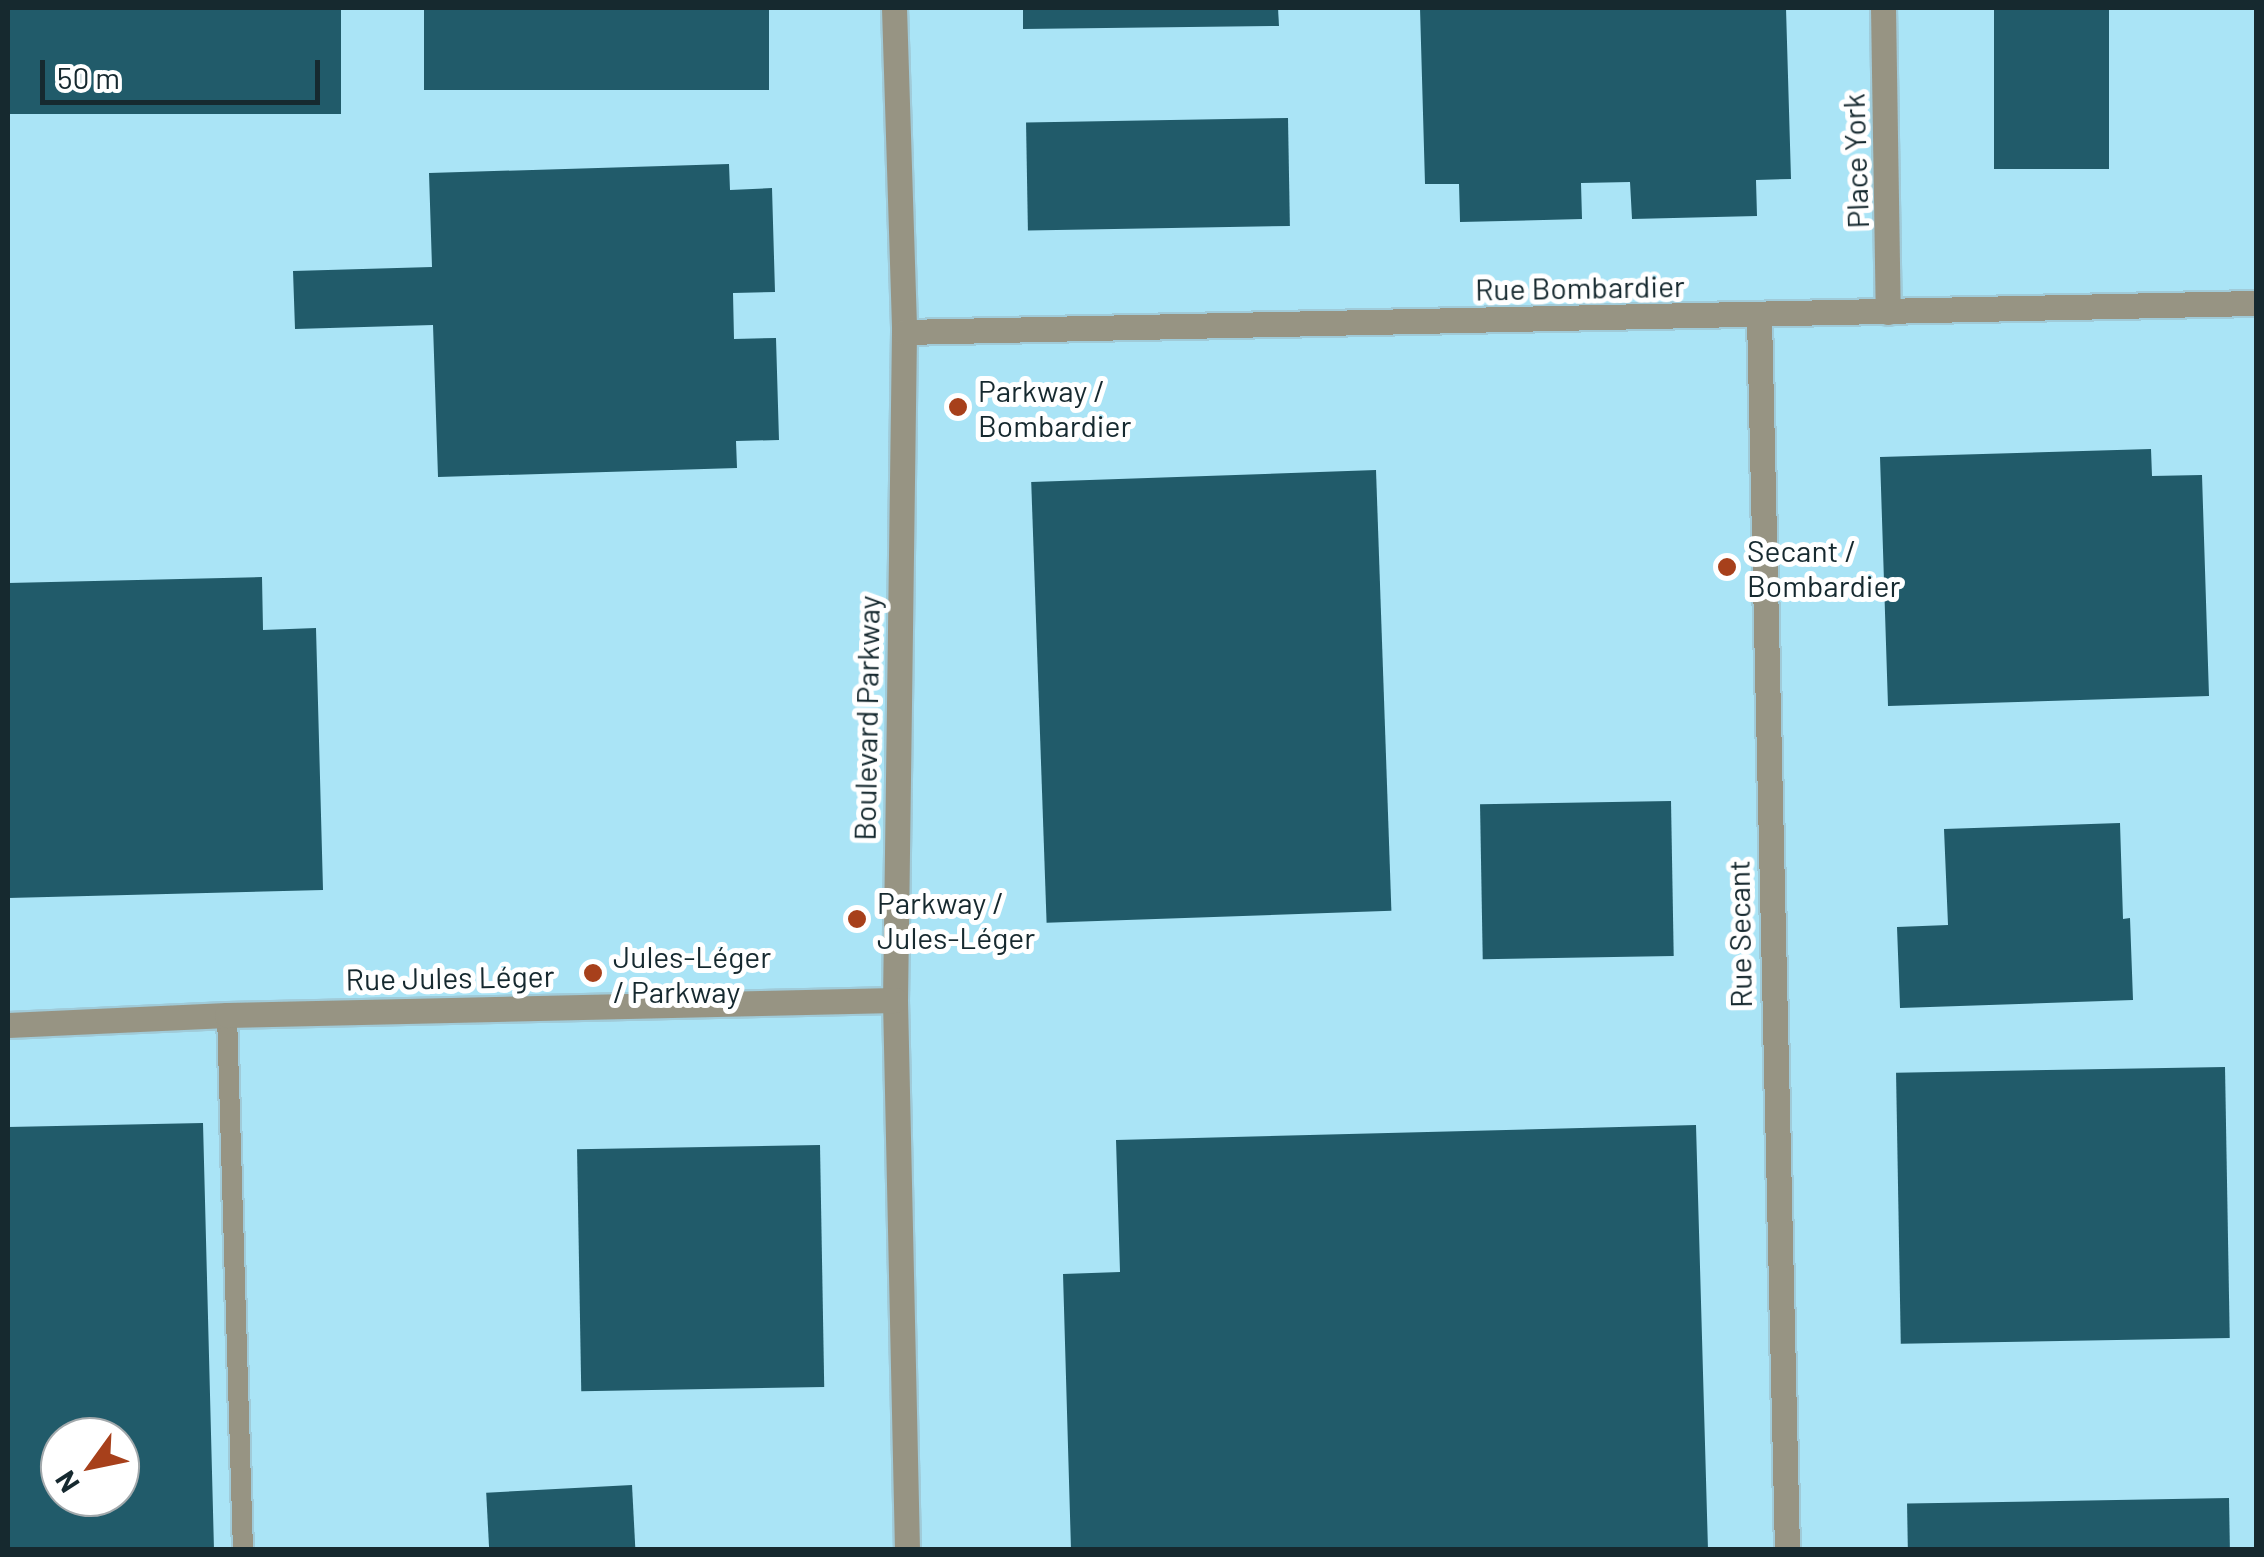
<!DOCTYPE html>
<html>
<head>
<meta charset="utf-8">
<style>
	body { margin:0 }
	#map { position:relative; width:2264px; height:1557px; overflow:hidden; background:#beeffe; font-family:Barlow,sans-serif }
	div>[style] { position:absolute }
	.built>* { inset:0; background:#aae4f6 }
	.building>* { inset:0; background:#215b6a; transform-origin:0 0 }
	.roads { filter:drop-shadow(2px 0 #a0cbd9) drop-shadow(-2px 0 #a0cbd9) drop-shadow(0 2px #a0cbd9) drop-shadow(0 -2px #a0cbd9) }
	.service>* { height:20px; margin:-10px; padding:0 10px; transform-origin:10px; border-radius:10px; background:#979483 }
	.minor>* { height:25px; margin:-12.5px; padding:0 12.5px; transform-origin:12.5px; border-radius:12.5px; background:#979483 }
	.tertiary>* { height:25px; margin:-12.5px; padding:0 12.5px; transform-origin:12.5px; border-radius:12.5px; background:#979483 }
	.dots>* { width:28px; height:28px; translate:-50% -50%; box-sizing:border-box; border:5px solid #fff; border-radius:50% }
	span { translate:-50% -50%; white-space:nowrap; text-align:center; line-height:1.15; -webkit-text-stroke:10px #fff; paint-order:stroke }
	.street-label { font-size:30px; color:#16292f }
	.poi-label { font-size:30px; color:#16292f }
	.left { translate:0 -50%; text-align:left }
	.frame { position:absolute; inset:0; border:10px solid #16292f; pointer-events:none }
	.north { position:absolute; left:40px; top:1417px; width:100px; height:100px; box-sizing:border-box; background:#fff; border:2px solid #a2a9ac; border-radius:50%; rotate:237deg; font-size:28px; font-weight:700; line-height:40px; text-align:center; color:#16292f }
	.north::after { content:''; display:block; margin:auto; width:35px; height:45px; background:#a7401b; clip-path:polygon(50% 0,100% 100%,50% 72%,0 100%) }
	.scale { position:absolute; left:40px; top:60px; width:280px; height:45px; box-sizing:border-box; border:5px solid #16292f; border-top:0; padding-left:12px; font-size:30px; line-height:35px; white-space:nowrap; color:#16292f; -webkit-text-stroke:8px #fff; paint-order:stroke }
</style>
</head>
<body>
<div id="map">
	<div class="built">
		<i style="clip-path:polygon(evenodd,8px 8px,2256px 8px,2256px 1549px,8px 1550px,8px 8px,60px 1437px,120px 1437px,120px 1497px,60px 1497px,60px 1437px)"></i>
	</div>
	<div class="building">
		<i style="left:8px;top:8px;width:333px;height:106px"></i>
		<i style="left:424px;top:8px;width:345px;height:82px"></i>
		<i style="clip-path:polygon(1023px 8px,1278px 8px,1279px 26px,1023px 29px)"></i>
		<i style="clip-path:polygon(1420px 8px,1786px 8px,1791px 179px,1756px 180px,1757px 216px,1632px 219px,1630px 182px,1581px 183px,1582px 219px,1460px 222px,1459px 184px,1425px 184px)"></i>
		<i style="left:1994px;top:8px;width:115px;height:161px"></i>
		<i style="left:1288px;top:118px;width:108px;height:262px;rotate:89deg"></i>
		<i style="clip-path:polygon(729px 164px,730px 190px,772px 188px,775px 292px,733px 293px,734px 339px,776px 338px,779px 440px,736px 441px,737px 468px,438px 477px,433px 325px,295px 329px,293px 271px,432px 267px,429px 173px)"></i>
		<i style="clip-path:polygon(2151px 449px,2152px 476px,2202px 475px,2209px 696px,1888px 706px,1880px 457px)"></i>
		<i style="left:1376px;top:470px;width:441px;height:345px;rotate:88deg"></i>
		<i style="clip-path:polygon(262px 577px,263px 630px,316px 628px,323px 890px,8px 898px,8px 583px)"></i>
		<i style="left:1671px;top:801px;width:155px;height:191px;rotate:89deg"></i>
		<i style="clip-path:polygon(2120px 823px,2123px 919px,2130px 918px,2133px 1000px,1900px 1008px,1897px 927px,1948px 925px,1944px 829px)"></i>
		<i style="left:2225px;top:1067px;width:271px;height:329px;rotate:89deg"></i>
		<i style="clip-path:polygon(evenodd,203px 1123px,214px 1550px,8px 1550px,8px 1127px,203px 1123px,60px 1437px,120px 1437px,120px 1497px,60px 1497px,60px 1437px)"></i>
		<i style="clip-path:polygon(1696px 1125px,1708px 1550px,1071px 1550px,1063px 1274px,1120px 1272px,1116px 1140px)"></i>
		<i style="left:820px;top:1145px;width:242px;height:243px;rotate:89deg"></i>
		<i style="left:632px;top:1485px;width:65px;height:146px;rotate:87deg"></i>
		<i style="left:2229px;top:1498px;width:52px;height:322px;rotate:89deg"></i>
	</div>
	<div class="roads">
		<div class="service">
			<i style="left:227px;top:1015px;width:535px;rotate:88.29deg"></i>
		</div>
		<div class="minor">
			<i style="left:894px;top:8px;width:324px;rotate:88.2deg"></i>
			<i style="left:904px;top:332px;width:668px;rotate:90.77deg"></i>
			<i style="left:895px;top:1000px;width:550px;rotate:88.75deg"></i>
			<i style="left:1883px;top:8px;width:304px;rotate:89.1deg"></i>
			<i style="left:1759px;top:317px;width:1233px;rotate:88.7deg"></i>
			<i style="left:8px;top:1025px;width:219px;rotate:-2.6deg"></i>
			<i style="left:227px;top:1015px;width:668px;rotate:-1.29deg"></i>
		</div>
		<div class="tertiary">
			<i style="left:904px;top:332px;width:1352px;rotate:-1.23deg"></i>
		</div>
	</div>
	<div class="dots">
		<i style="left:958px;top:407px;background:#a7401b"></i>
		<i style="left:1727px;top:567px;background:#a7401b"></i>
		<i style="left:857px;top:919px;background:#a7401b"></i>
		<i style="left:593px;top:973px;background:#a7401b"></i>
	</div>
	<div class="street-label">
		<span style="left:1855px;top:161px;rotate:-92deg">Place York</span>
		<span style="left:1580px;top:287px;rotate:-1deg">Rue Bombardier</span>
		<span style="left:866px;top:718px;rotate:-89deg">Boulevard Parkway</span>
		<span style="left:1739px;top:934px;rotate:-91deg">Rue Secant</span>
		<span style="left:450px;top:977px;rotate:-1deg">Rue Jules Léger</span>
	</div>
	<div class="poi-label">
		<span class="left" style="left:978px;top:407px">Parkway /<br>Bombardier</span>
		<span class="left" style="left:1747px;top:567px">Secant /<br>Bombardier</span>
		<span class="left" style="left:877px;top:919px">Parkway /<br>Jules-Léger</span>
		<span class="left" style="left:613px;top:973px">Jules-Léger<br>/ Parkway</span>
	</div>
	<div class="frame"></div>
	<div class="north">N</div>
	<div class="scale">50 m</div>
</div>
</body>
</html>
